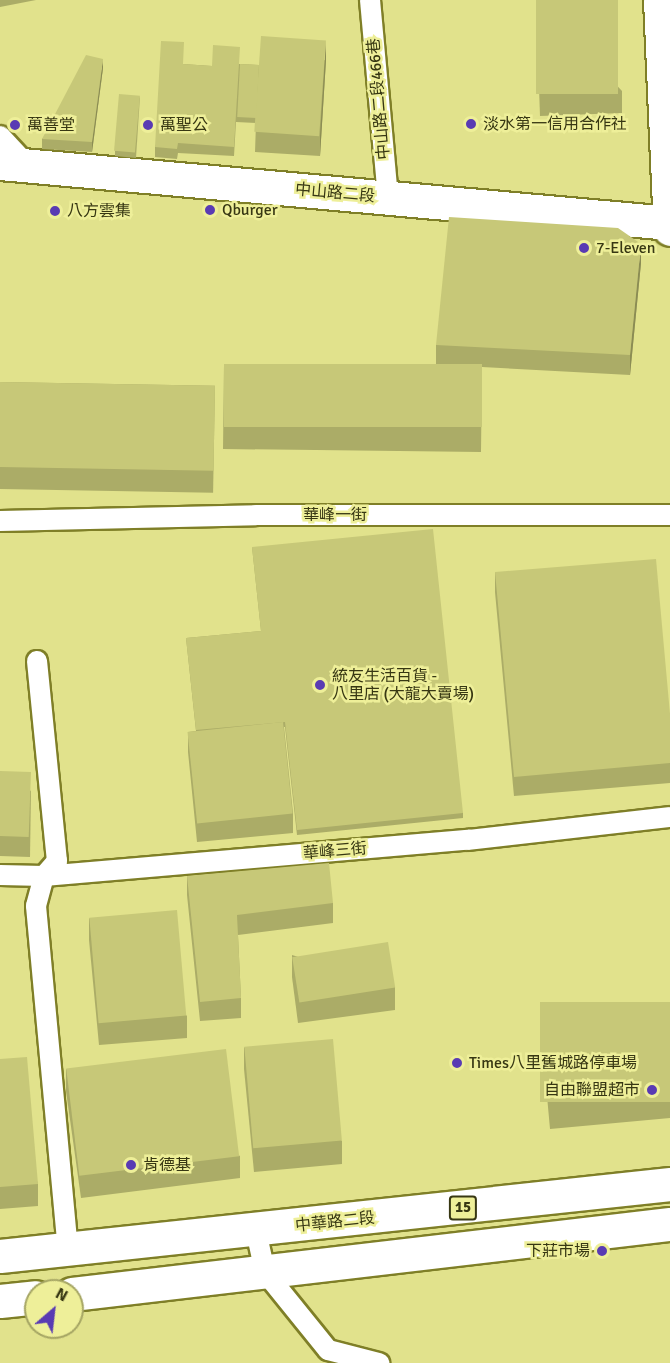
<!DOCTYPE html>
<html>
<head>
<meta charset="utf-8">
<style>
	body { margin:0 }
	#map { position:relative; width:670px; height:1363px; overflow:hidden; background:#e1e28c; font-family:Signika,"Noto Sans TC",sans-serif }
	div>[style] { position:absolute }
	.roads { filter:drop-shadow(2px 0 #7f7f27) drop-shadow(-2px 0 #7f7f27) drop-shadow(0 2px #7f7f27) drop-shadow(0 -2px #7f7f27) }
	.lane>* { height:20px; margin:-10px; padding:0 10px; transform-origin:10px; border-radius:10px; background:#fff }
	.street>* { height:33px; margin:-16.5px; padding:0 16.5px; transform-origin:16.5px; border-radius:16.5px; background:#fff }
	.secondary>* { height:33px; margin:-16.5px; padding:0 16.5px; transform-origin:16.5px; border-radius:16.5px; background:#fff }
	.primary>* { height:33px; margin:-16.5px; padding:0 16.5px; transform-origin:16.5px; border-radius:16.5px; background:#fff }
	.wall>* { inset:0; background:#abac67; transform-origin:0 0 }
	.shaded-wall>* { inset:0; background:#8b8c54 }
	.building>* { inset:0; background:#c7c878; transform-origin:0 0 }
	.dots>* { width:16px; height:16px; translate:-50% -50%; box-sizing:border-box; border:3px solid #eeef99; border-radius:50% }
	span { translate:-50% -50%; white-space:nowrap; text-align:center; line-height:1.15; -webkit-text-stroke:5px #eeef99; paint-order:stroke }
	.shield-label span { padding:2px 4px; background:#eeef99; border:2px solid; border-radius:4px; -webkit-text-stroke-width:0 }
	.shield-label { font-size:15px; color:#373713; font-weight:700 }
	.street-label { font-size:16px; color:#373713 }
	.poi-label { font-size:16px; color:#373713 }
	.left { translate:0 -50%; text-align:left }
	.right { translate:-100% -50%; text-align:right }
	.north { position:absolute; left:24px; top:1279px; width:60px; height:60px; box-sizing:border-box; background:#eeef99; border:2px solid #a5a563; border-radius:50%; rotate:28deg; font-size:16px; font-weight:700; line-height:24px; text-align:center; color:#373713 }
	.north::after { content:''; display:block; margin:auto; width:21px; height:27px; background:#593bb3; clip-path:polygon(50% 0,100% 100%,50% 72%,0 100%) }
</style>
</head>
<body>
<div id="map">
	<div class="roads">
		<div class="lane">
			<i style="left:370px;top:0;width:199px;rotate:84.8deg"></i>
			<i style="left:0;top:136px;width:41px;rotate:47deg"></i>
			<i style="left:0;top:521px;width:256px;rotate:-1.3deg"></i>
			<i style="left:256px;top:515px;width:414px"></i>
			<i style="left:37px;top:661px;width:201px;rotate:84.3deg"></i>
			<i style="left:57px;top:861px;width:20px;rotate:131deg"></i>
			<i style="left:44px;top:876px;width:31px;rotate:105deg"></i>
			<i style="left:36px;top:906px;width:345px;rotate:84.7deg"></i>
			<i style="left:0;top:875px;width:44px;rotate:1.3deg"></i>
			<i style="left:44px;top:876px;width:426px;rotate:-4.9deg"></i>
			<i style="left:468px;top:840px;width:203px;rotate:-6.5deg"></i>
			<i style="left:256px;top:1231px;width:42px;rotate:77.6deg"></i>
			<i style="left:265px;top:1272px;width:100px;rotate:51.1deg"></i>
			<i style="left:328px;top:1350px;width:53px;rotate:14.3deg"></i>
		</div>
		<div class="street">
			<i style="left:660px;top:0;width:229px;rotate:87.5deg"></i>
		</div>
		<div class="secondary">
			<i style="left:0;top:163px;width:673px;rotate:5.12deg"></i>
		</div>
		<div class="primary">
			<i style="left:0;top:1256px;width:674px;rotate:-6.13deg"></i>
			<i style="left:72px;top:1294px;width:602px;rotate:-6.68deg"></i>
			<i style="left:0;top:1301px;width:36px;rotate:-6deg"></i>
		</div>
	</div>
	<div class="wall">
		<i style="clip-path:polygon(0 0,36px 0,0 7px)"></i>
		<i style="clip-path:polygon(536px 0,622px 91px,622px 113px,540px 116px)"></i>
		<i style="clip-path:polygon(326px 60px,320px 156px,255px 152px,256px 123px,236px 122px,234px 156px,178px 153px,177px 159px,155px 157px,155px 147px,183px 64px,212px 66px,240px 64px,259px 65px)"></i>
		<i style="clip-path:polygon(103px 68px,92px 152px,42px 149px,42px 139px)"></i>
		<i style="clip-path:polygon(140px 96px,136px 158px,115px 156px,115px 151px)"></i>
		<i style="clip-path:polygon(641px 263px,630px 375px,482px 367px,481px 452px,223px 449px,224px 364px,463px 366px,436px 364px,436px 345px)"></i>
		<i style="left:0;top:382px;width:215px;height:107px;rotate:1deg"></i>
		<i style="clip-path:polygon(252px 547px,463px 813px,463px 818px,297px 835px,285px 727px,284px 727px,293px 813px,293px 833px,197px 842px,188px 752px,188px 732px,196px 731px,186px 638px,261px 631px)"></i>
		<i style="clip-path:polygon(495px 572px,670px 714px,670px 783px,514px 796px,495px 592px)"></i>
		<i style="clip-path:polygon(0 771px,31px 791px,30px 857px,0 856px)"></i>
		<i style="clip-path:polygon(187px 876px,333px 903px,333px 923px,238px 935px,241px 998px,241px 1018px,200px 1021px,187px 895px)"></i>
		<i style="clip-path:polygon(89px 918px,187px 1016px,187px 1038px,99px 1045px,89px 940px)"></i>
		<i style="clip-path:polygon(292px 955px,395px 987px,395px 1010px,298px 1023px,292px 977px)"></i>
		<i style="clip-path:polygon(670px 1002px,670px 1118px,550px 1129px,541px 1030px,541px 1014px)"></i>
		<i style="clip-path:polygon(244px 1047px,342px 1141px,342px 1164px,254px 1172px,244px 1069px)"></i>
		<i style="clip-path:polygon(0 1059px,38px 1184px,38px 1206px,0 1209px)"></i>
		<i style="clip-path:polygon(66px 1069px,240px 1156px,240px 1178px,81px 1198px,66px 1091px)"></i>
	</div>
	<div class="shaded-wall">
		<i style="clip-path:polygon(326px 40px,326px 60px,320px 156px,320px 136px)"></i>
		<i style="clip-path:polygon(103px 59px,103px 68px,92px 152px,92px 142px)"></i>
		<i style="clip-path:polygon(641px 244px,641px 263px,630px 375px,630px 355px)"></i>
	</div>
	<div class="building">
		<i style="left:536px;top:0;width:82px;height:94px"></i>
		<i style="left:261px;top:36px;width:65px;height:96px;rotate:4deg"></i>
		<i style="clip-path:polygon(161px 41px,184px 42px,183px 64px,212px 66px,213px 45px,240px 47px,234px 147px,178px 143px,177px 149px,155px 147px)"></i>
		<i style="clip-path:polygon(86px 55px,103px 59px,92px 142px,42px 139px)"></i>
		<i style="left:240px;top:64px;width:19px;height:53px;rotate:3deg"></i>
		<i style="left:119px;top:94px;width:21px;height:57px;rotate:5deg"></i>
		<i style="clip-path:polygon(449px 217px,618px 228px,641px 244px,630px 355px,436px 345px)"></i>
		<i style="left:224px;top:364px;width:258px;height:63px"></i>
		<i style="left:0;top:382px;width:215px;height:85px;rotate:1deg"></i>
		<i style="clip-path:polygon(433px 529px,463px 813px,297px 830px,285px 722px,196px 730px,186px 638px,261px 631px,252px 547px)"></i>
		<i style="clip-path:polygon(656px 559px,670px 714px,670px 763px,514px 777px,495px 572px)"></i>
		<i style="left:283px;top:722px;width:92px;height:96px;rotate:84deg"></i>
		<i style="left:0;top:771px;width:31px;height:65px;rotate:2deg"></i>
		<i style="clip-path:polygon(329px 863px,333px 903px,237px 915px,241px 998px,200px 1002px,187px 876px)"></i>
		<i style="left:177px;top:910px;width:106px;height:88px;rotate:85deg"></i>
		<i style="left:388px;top:942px;width:46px;height:97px;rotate:81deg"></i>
		<i style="left:670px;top:1002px;width:100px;height:130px;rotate:90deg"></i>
		<i style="left:333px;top:1039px;width:102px;height:89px;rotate:85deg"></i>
		<i style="left:226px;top:1049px;width:108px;height:161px;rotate:83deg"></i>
		<i style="clip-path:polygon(27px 1057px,38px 1184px,0 1187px,0 1059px)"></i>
	</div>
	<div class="dots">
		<i style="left:471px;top:124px;background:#593bb3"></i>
		<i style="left:15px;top:125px;background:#593bb3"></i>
		<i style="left:148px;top:125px;background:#593bb3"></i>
		<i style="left:210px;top:210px;background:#593bb3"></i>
		<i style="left:55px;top:211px;background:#593bb3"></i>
		<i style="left:584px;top:248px;background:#593bb3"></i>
		<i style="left:320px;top:685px;background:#593bb3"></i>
		<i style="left:457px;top:1063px;background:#593bb3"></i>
		<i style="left:652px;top:1090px;background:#593bb3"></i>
		<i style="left:131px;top:1165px;background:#593bb3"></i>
		<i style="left:602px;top:1251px;background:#593bb3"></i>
	</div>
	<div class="shield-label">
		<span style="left:463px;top:1208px">15</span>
	</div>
	<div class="street-label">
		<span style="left:379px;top:99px;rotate:-95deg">中山路二段466巷</span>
		<span style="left:335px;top:193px;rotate:5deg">中山路二段</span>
		<span style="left:335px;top:515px">華峰一街</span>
		<span style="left:335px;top:851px;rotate:-5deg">華峰三街</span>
		<span style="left:335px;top:1222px;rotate:-6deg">中華路二段</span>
	</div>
	<div class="poi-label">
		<span class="left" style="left:483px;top:124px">淡水第一信用合作社</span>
		<span class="left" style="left:27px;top:125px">萬善堂</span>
		<span class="left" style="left:160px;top:125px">萬聖公</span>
		<span class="left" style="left:222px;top:210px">Qburger</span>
		<span class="left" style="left:67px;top:211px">八方雲集</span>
		<span class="left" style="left:596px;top:248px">7-Eleven</span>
		<span class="left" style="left:332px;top:685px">統友生活百貨 -<br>八里店 (大龍大賣場)</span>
		<span class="left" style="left:469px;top:1063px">Times八里舊城路停車場</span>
		<span class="right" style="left:640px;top:1090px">自由聯盟超市</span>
		<span class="left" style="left:143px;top:1165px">肯德基</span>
		<span class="right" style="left:590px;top:1251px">下莊市場</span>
	</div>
	<div class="north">N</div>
</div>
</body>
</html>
